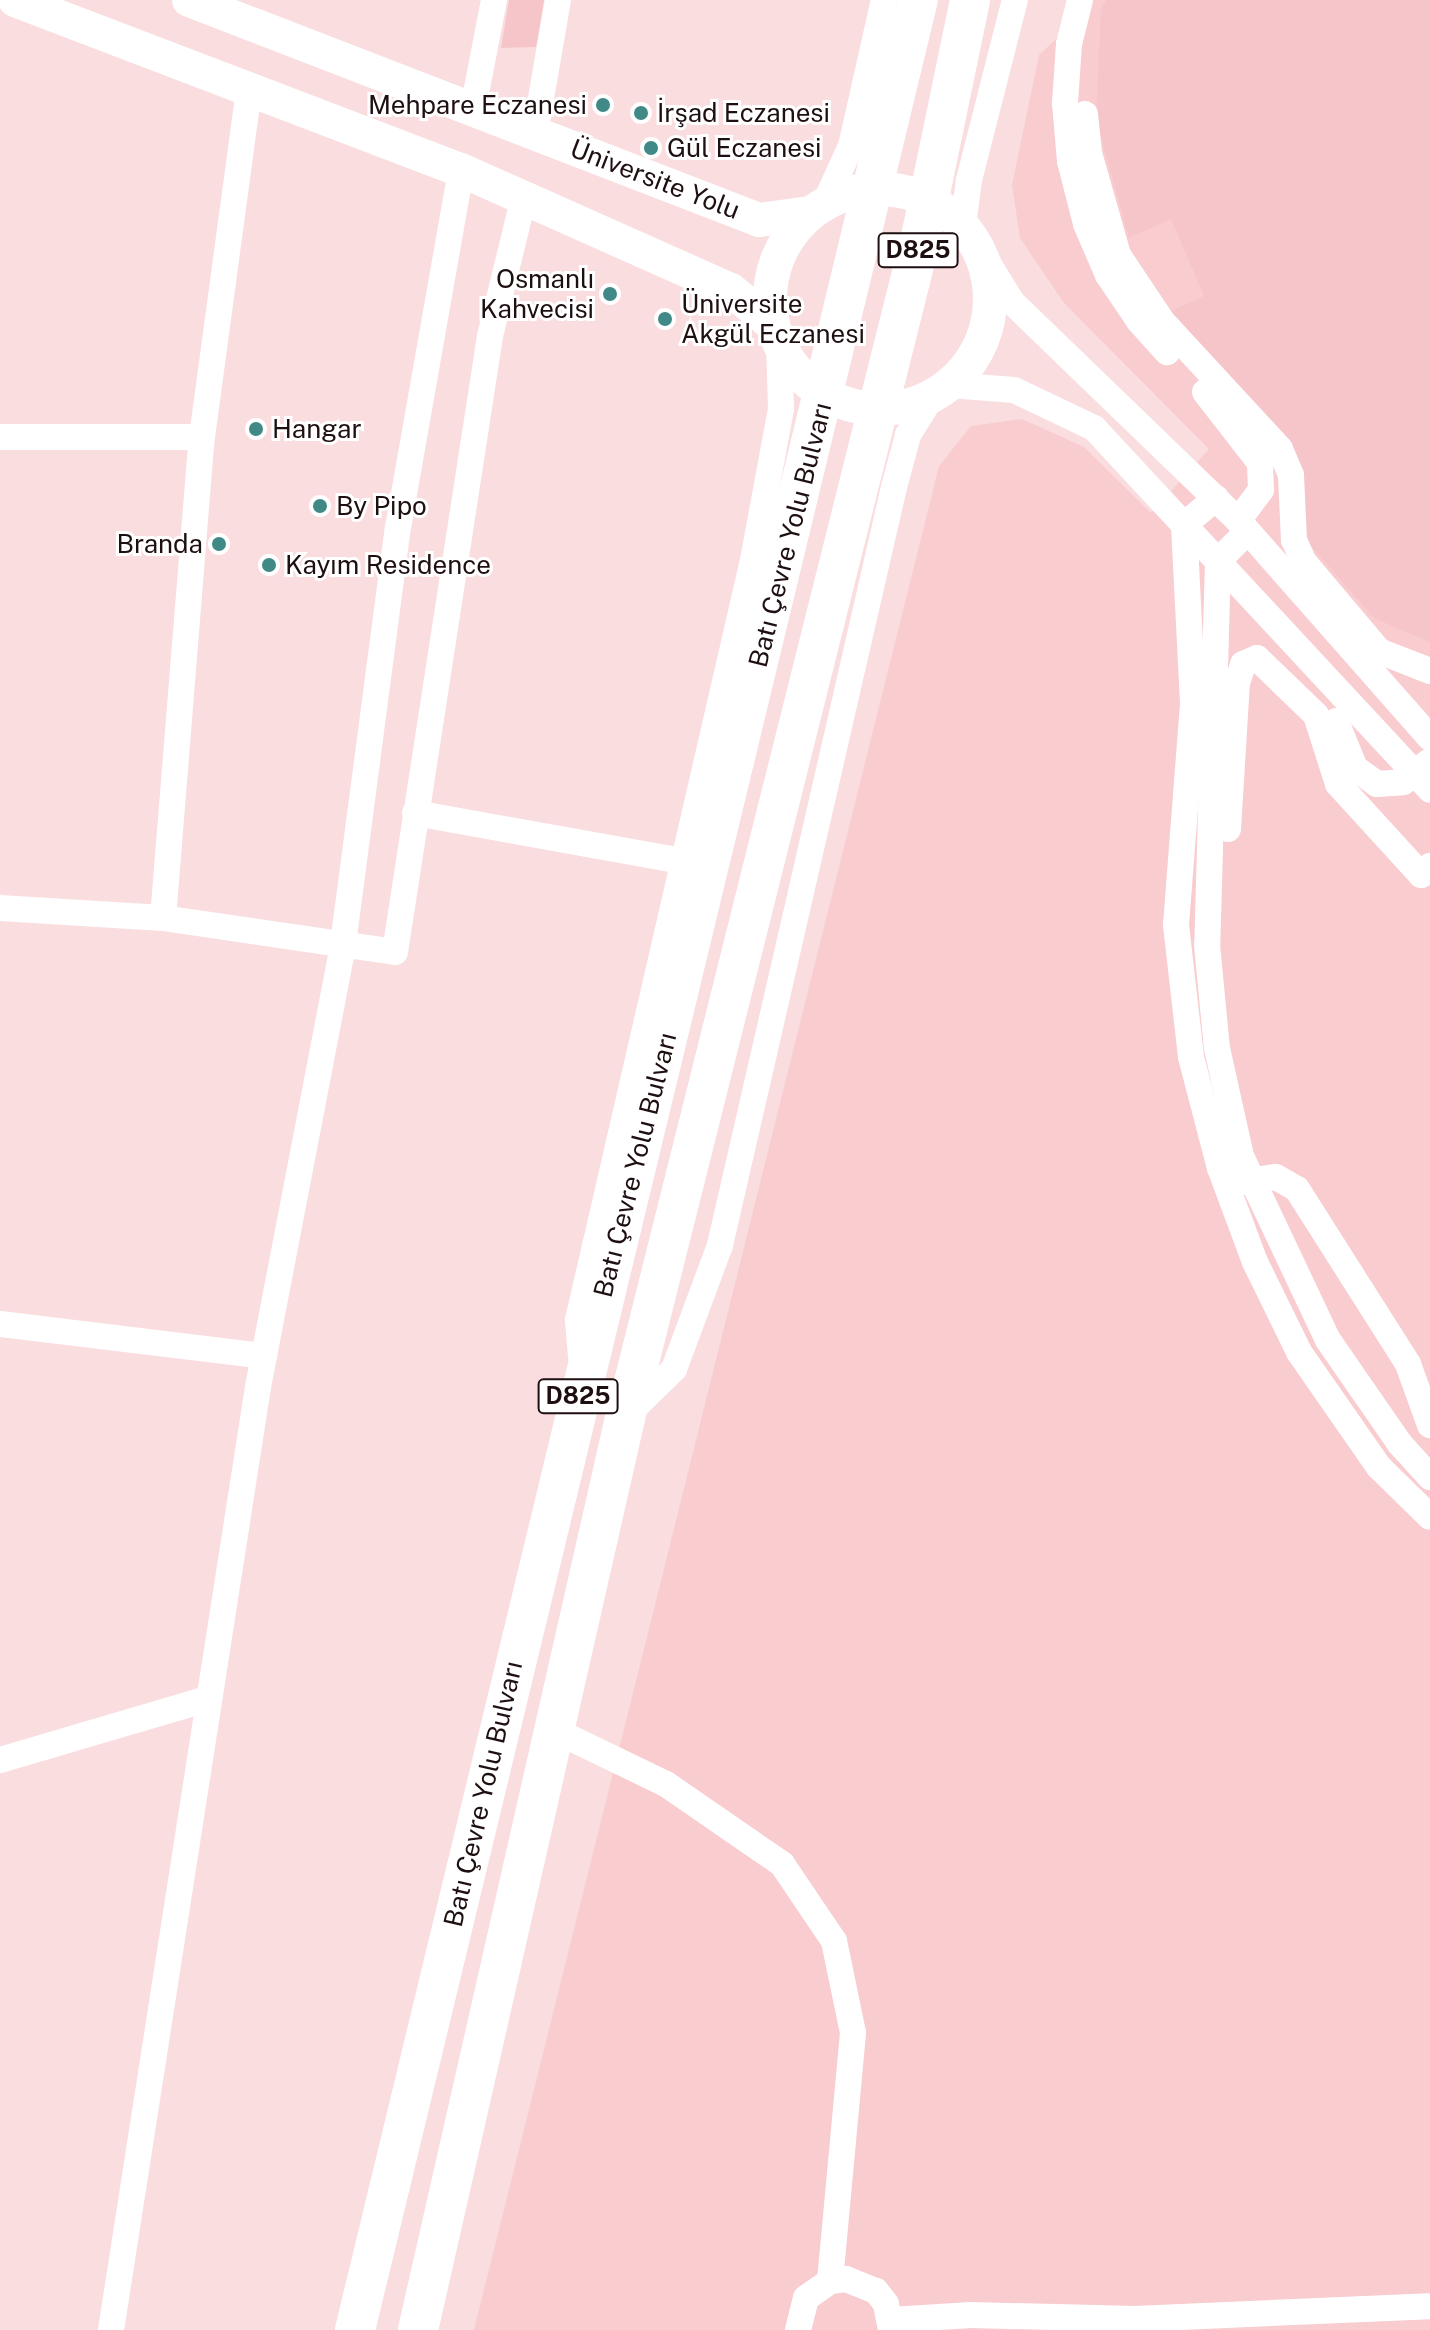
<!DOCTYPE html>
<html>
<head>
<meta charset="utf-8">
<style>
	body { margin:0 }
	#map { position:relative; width:1430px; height:2330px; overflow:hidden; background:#fadddf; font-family:"Public Sans",sans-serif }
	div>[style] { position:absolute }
	.built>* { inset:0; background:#f9ccd0 }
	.green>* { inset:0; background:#f5c5ca }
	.minor>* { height:26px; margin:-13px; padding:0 13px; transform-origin:13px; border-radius:13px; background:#fff }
	.major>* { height:34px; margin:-17px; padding:0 17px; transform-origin:17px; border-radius:17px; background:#fff }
	.major>.ring { margin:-17px; padding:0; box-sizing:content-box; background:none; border:34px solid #fff; border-radius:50% }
	.highway>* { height:40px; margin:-20px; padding:0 20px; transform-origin:20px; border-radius:20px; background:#fff }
	.dots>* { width:22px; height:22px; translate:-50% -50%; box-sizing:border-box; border:4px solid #fff; border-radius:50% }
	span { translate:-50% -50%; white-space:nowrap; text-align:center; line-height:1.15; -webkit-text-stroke:6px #fff; paint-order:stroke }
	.shield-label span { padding:2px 6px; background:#fff; border:2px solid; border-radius:6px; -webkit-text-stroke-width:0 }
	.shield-label { font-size:24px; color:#1e0f11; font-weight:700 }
	.poi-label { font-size:26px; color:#1e0f11 }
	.right { translate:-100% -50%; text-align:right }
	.left { translate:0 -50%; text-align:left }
	.street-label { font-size:26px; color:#1e0f11 }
</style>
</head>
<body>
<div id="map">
	<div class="built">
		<i style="clip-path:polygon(1067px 0,1430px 0,1430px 2330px,474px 2330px,939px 466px,971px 426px,1022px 419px,1084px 447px,1151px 513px,1209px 449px,1064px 303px,1020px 238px,1012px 185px,1039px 55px,1057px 38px)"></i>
	</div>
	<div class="green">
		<i style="clip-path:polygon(509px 0,544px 0,536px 47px,501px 48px)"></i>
		<i style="clip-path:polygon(1106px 0,1430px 0,1430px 642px,1374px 618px,1308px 543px,1305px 512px,1250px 406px,1171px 311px,1204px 296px,1171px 219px,1129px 238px,1096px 119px,1101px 10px)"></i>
	</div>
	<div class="minor">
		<i style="left:1080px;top:0;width:45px;rotate:104deg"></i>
		<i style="left:1069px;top:44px;width:59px;rotate:93.9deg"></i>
		<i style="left:1065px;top:103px;width:58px;rotate:85.1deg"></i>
		<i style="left:1070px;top:161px;width:65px;rotate:75.7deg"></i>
		<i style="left:1086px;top:224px;width:56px;rotate:66.7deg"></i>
		<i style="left:1108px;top:275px;width:55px;rotate:56deg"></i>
		<i style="left:1139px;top:321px;width:42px;rotate:47.9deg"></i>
		<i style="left:473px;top:109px;width:111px;rotate:-79.1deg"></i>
		<i style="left:1085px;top:114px;width:39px;rotate:84deg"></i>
		<i style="left:1089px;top:153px;width:106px;rotate:74.1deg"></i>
		<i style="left:1118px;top:255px;width:79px;rotate:56.3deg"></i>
		<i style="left:1162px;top:321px;width:174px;rotate:47.3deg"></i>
		<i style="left:1280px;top:449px;width:28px;rotate:67deg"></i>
		<i style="left:1291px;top:475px;width:65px;rotate:87.4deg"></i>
		<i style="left:1294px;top:540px;width:24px;rotate:66deg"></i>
		<i style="left:1304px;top:562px;width:116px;rotate:49.9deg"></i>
		<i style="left:1379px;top:651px;width:55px;rotate:21.4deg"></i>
		<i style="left:535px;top:133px;width:135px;rotate:-80.2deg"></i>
		<i style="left:825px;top:203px;width:63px;rotate:-65.5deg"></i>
		<i style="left:851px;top:146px;width:150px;rotate:-77.3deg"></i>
		<i style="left:963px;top:226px;width:46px;rotate:-82.6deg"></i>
		<i style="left:969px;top:180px;width:186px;rotate:-75.7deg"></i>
		<i style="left:975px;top:242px;width:70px;rotate:58.3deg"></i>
		<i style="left:1012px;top:302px;width:314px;rotate:44deg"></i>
		<i style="left:1238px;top:520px;width:290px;rotate:48.6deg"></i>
		<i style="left:950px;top:385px;width:64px;rotate:4.5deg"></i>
		<i style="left:1014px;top:390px;width:89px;rotate:25.4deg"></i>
		<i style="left:1094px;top:428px;width:494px;rotate:47.1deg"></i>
		<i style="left:1205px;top:392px;width:90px;rotate:52.2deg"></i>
		<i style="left:1260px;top:463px;width:27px;rotate:88deg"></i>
		<i style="left:1261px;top:490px;width:38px;rotate:127deg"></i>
		<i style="left:0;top:437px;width:202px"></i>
		<i style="left:1216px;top:498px;width:42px;rotate:139.8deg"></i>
		<i style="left:1184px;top:525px;width:179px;rotate:87.1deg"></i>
		<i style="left:1193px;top:704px;width:222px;rotate:94.4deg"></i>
		<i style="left:1176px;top:925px;width:133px;rotate:83.5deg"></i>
		<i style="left:1191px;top:1057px;width:115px;rotate:75.4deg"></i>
		<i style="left:1220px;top:1168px;width:100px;rotate:69.6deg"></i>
		<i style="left:1255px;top:1262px;width:100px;rotate:63.9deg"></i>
		<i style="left:1299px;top:1352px;width:140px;rotate:55.2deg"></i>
		<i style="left:1379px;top:1467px;width:71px;rotate:44.4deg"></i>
		<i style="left:1247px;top:532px;width:41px;rotate:135deg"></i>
		<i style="left:1218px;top:561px;width:384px;rotate:91.6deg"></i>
		<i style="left:1207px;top:945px;width:103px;rotate:84.5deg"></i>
		<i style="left:1217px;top:1048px;width:111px;rotate:77.5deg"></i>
		<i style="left:1241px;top:1156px;width:204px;rotate:64.7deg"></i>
		<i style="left:1328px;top:1340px;width:126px;rotate:55.3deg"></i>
		<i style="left:1400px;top:1444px;width:45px;rotate:47.7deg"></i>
		<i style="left:1336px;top:721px;width:51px;rotate:68deg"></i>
		<i style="left:1355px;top:768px;width:27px;rotate:36deg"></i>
		<i style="left:1377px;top:784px;width:26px;rotate:-4deg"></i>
		<i style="left:1403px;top:782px;width:34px;rotate:-38deg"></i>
		<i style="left:415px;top:813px;width:272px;rotate:10.2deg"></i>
		<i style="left:1228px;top:829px;width:146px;rotate:-86.5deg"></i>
		<i style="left:1237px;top:683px;width:20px;rotate:-72deg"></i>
		<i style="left:1243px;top:664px;width:15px;rotate:-23deg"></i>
		<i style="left:1257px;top:658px;width:82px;rotate:44deg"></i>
		<i style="left:1316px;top:715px;width:72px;rotate:72.3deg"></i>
		<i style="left:1338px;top:784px;width:123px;rotate:47.6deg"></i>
		<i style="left:1421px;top:875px;width:13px;rotate:-45deg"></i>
		<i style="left:0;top:908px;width:163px;rotate:3.5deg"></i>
		<i style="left:163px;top:918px;width:234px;rotate:8.3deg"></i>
		<i style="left:395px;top:952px;width:623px;rotate:-81.23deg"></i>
		<i style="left:490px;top:336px;width:143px;rotate:-76.3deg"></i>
		<i style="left:163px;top:918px;width:483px;rotate:-85.4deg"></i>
		<i style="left:202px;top:437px;width:349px;rotate:-82.3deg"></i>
		<i style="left:1237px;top:1183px;width:39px;rotate:-9deg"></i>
		<i style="left:1276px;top:1177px;width:24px;rotate:30deg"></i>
		<i style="left:1297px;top:1189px;width:207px;rotate:57.6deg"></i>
		<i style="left:1408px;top:1364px;width:65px;rotate:70.2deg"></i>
		<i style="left:0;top:1324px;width:266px;rotate:6.9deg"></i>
		<i style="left:581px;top:1356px;width:36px;rotate:-95deg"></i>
		<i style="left:578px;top:1320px;width:780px;rotate:-77.03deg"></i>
		<i style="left:753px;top:560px;width:154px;rotate:-79.5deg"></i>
		<i style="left:781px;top:409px;width:66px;rotate:-91.7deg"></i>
		<i style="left:627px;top:1415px;width:66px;rotate:-44.4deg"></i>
		<i style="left:674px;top:1369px;width:132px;rotate:-69.6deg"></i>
		<i style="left:720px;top:1245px;width:778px;rotate:-77.07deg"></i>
		<i style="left:894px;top:487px;width:54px;rotate:-74.9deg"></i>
		<i style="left:908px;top:435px;width:44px;rotate:-58.1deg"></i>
		<i style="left:552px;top:1729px;width:127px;rotate:25.8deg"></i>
		<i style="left:666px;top:1784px;width:141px;rotate:34.6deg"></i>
		<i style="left:782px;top:1864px;width:93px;rotate:56deg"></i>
		<i style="left:834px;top:1941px;width:94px;rotate:78.3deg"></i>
		<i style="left:853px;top:2033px;width:249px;rotate:95.3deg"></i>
		<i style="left:0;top:1760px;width:216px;rotate:-16.4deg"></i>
		<i style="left:891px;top:2320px;width:80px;rotate:-3.6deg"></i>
		<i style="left:971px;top:2315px;width:164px;rotate:1.4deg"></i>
		<i style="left:1135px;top:2319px;width:295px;rotate:-2.5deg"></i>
		<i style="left:111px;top:2330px;width:954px;rotate:-81.14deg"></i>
		<i style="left:258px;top:1387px;width:451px;rotate:-79.1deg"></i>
		<i style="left:343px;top:944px;width:420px;rotate:-82.5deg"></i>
		<i style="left:398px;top:528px;width:364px;rotate:-80deg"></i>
		<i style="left:798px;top:2330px;width:33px;rotate:-76deg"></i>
		<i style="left:806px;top:2298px;width:29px;rotate:-35deg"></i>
		<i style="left:830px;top:2281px;width:16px;rotate:-7deg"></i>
		<i style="left:846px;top:2279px;width:32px;rotate:22deg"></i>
		<i style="left:876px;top:2291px;width:16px;rotate:52deg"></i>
		<i style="left:886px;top:2304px;width:26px;rotate:79deg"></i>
	</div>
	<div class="major">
		<i style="left:15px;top:0;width:477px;rotate:20.9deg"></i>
		<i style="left:461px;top:170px;width:295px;rotate:24deg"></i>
		<i style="left:731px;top:290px;width:55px;rotate:39.8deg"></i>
		<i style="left:189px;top:0;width:611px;rotate:21.1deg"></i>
		<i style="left:759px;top:220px;width:51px;rotate:-7.8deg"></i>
		<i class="ring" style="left:770px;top:189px;width:186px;height:186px"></i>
	</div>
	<div class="highway">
		<i style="left:355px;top:2330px;width:2397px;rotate:-76.42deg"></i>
		<i style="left:418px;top:2330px;width:935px;rotate:-77.21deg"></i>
		<i style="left:625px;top:1418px;width:1218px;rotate:-75.93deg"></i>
		<i style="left:921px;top:237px;width:242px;rotate:-78.3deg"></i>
	</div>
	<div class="dots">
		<i style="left:603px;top:105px;background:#418986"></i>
		<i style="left:641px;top:113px;background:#418986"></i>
		<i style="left:651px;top:148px;background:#418986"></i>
		<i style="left:610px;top:294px;background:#418986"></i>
		<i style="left:665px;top:319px;background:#418986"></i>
		<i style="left:256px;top:429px;background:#418986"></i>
		<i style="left:320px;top:506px;background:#418986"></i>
		<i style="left:219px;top:544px;background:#418986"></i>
		<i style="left:269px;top:565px;background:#418986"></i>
	</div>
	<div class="shield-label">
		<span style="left:918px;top:250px">D825</span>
		<span style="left:578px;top:1396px">D825</span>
	</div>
	<div class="poi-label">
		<span class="right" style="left:587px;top:105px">Mehpare Eczanesi</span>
		<span class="left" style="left:657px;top:113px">İrşad Eczanesi</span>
		<span class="left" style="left:667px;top:148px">Gül Eczanesi</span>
		<span class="right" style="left:594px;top:294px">Osmanlı<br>Kahvecisi</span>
		<span class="left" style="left:681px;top:319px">Üniversite<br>Akgül Eczanesi</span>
		<span class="left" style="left:272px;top:429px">Hangar</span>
		<span class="left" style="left:336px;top:506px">By Pipo</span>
		<span class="right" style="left:203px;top:544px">Branda</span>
		<span class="left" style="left:285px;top:565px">Kayım Residence</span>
	</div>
	<div class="street-label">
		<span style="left:655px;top:179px;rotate:21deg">Üniversite Yolu</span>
		<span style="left:790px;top:535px;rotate:-76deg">Batı Çevre Yolu Bulvarı</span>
		<span style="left:635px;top:1165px;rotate:-76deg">Batı Çevre Yolu Bulvarı</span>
		<span style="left:483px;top:1794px;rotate:-77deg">Batı Çevre Yolu Bulvarı</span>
	</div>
</div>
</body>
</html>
